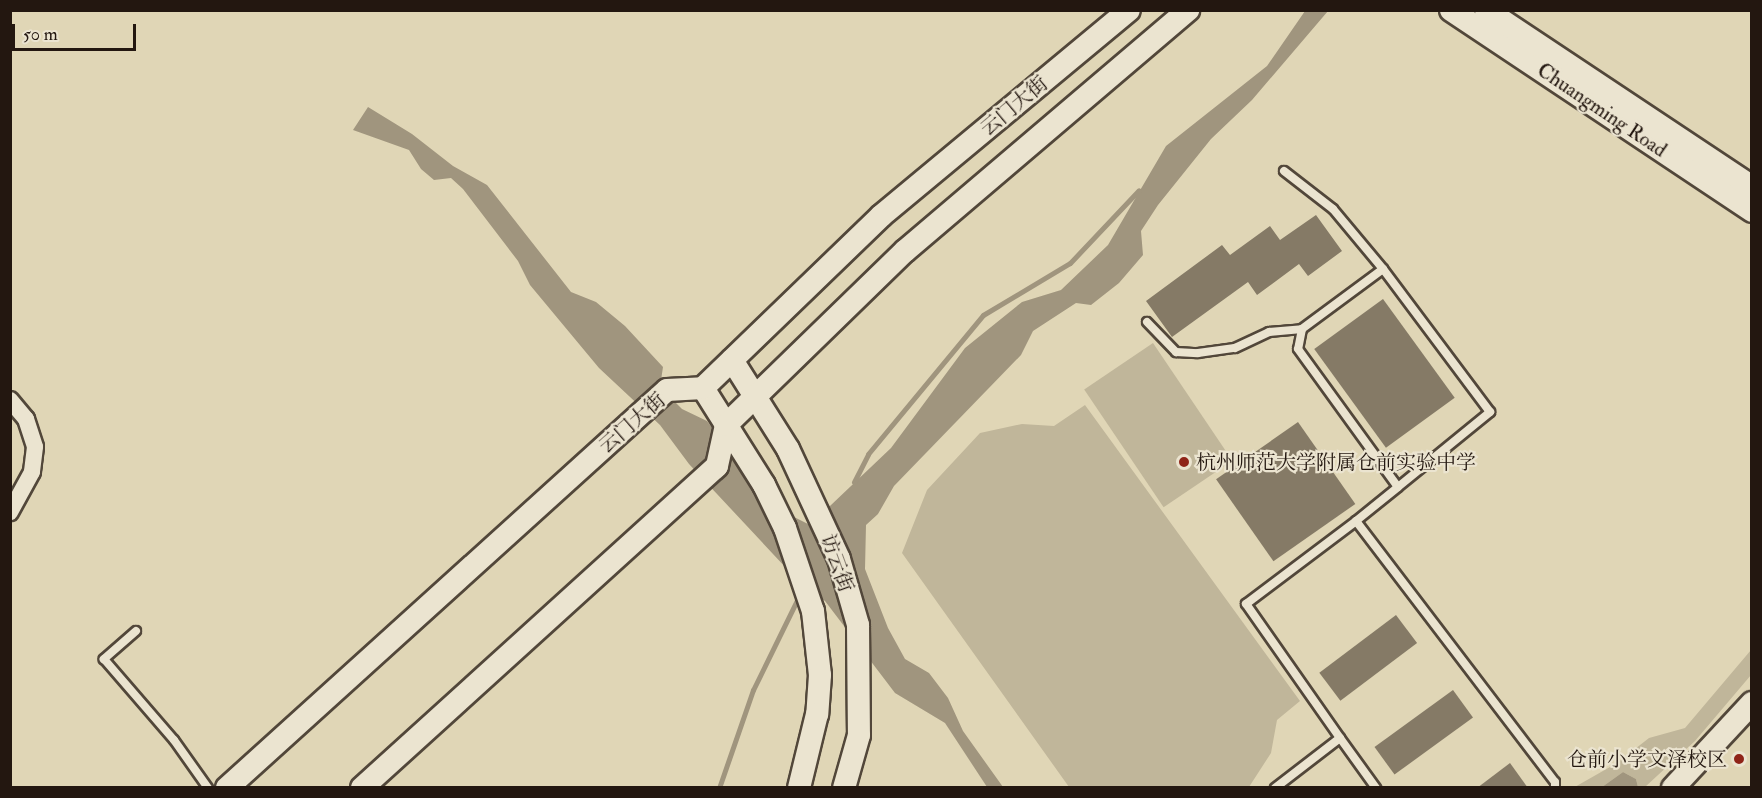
<!DOCTYPE html>
<html>
<head>
<meta charset="utf-8">
<style>
	body { margin:0 }
	#map { position:relative; width:1762px; height:798px; overflow:hidden; background:#e0d6b6; font-family:"IM FELL Double Pica","Noto Serif SC",serif }
	div>[style] { position:absolute }
	.green>* { inset:0; background:#c0b69a; transform-origin:0 0 }
	.water>* { inset:0; background:#a0957e }
	.stream>* { height:5px; margin:-2.5px; padding:0 2.5px; transform-origin:2.5px; border-radius:2.5px; background:#a0957e }
	.building>* { inset:0; background:#857a66; transform-origin:0 0 }
	.roads { filter:drop-shadow(2px 0 #52473a) drop-shadow(-2px 0 #52473a) drop-shadow(0 2px #52473a) drop-shadow(0 -2px #52473a) }
	.lane>* { height:8px; margin:-4px; padding:0 4px; transform-origin:4px; border-radius:4px; background:#ebe4d0 }
	.street>* { height:16px; margin:-8px; padding:0 8px; transform-origin:8px; border-radius:8px; background:#ebe4d0 }
	.secondary>* { height:22px; margin:-11px; padding:0 11px; transform-origin:11px; border-radius:11px; background:#ebe4d0 }
	.dots>* { width:16px; height:16px; translate:-50% -50%; box-sizing:border-box; border:3px solid #ebe4d0; border-radius:50% }
	span { translate:-50% -50%; white-space:nowrap; text-align:center; line-height:1.15; -webkit-text-stroke:4.5px #ebe4d0; paint-order:stroke }
	.street-label { font-size:20px; color:#231710 }
	.poi-label { font-size:20px; color:#231710 }
	.left { translate:0 -50%; text-align:left }
	.right { translate:-100% -50%; text-align:right }
	.frame { position:absolute; inset:0; border:12px solid #231710; pointer-events:none }
	.scale { position:absolute; left:12px; top:24px; width:124px; height:27px; box-sizing:border-box; border:3px solid #231710; border-top:0; padding-left:8px; font-size:18px; line-height:21px; white-space:nowrap; color:#231710; -webkit-text-stroke:4px #ebe4d0; paint-order:stroke }
</style>
</head>
<body>
<div id="map">
	<div class="green">
		<i style="left:1153px;top:343px;width:142px;height:83px;rotate:56deg"></i>
		<i style="clip-path:polygon(1085px 405px,1300px 701px,1277px 720px,1271px 753px,1249px 787px,1069px 787px,902px 553px,927px 490px,980px 433px,1022px 424px,1054px 426px)"></i>
		<i style="clip-path:polygon(1751px 650px,1751px 675px,1695px 741px,1645px 787px,1638px 787px,1636px 779px,1623px 772px,1602px 787px,1573px 788px,1617px 763px,1649px 738px,1685px 728px)"></i>
	</div>
	<div class="water">
		<i style="clip-path:polygon(1305px 11px,1328px 11px,1252px 100px,1211px 139px,1158px 205px,1141px 231px,1143px 255px,1119px 283px,1091px 305px,1076px 303px,1033px 331px,1021px 355px,894px 486px,878px 514px,866px 525px,865px 569px,888px 628px,905px 659px,929px 673px,948px 698px,963px 731px,1003px 787px,987px 787px,945px 723px,895px 693px,825px 601px,802px 585px,689px 464px,660px 425px,599px 368px,530px 285px,518px 261px,463px 189px,451px 178px,434px 180px,421px 169px,409px 150px,353px 130px,368px 107px,412px 134px,453px 166px,487px 185px,571px 292px,596px 302px,625px 326px,663px 367px,660px 387px,682px 409px,707px 421px,751px 479px,794px 517px,810px 525px,891px 448px,965px 348px,1022px 302px,1061px 290px,1108px 245px,1166px 146px,1267px 66px)"></i>
		<i style="clip-path:polygon(1623px 772px,1636px 779px,1638px 787px,1602px 787px)"></i>
	</div>
	<div class="stream">
		<i style="left:854px;top:482px;width:31px;rotate:-63deg"></i>
		<i style="left:868px;top:454px;width:180px;rotate:-50.4deg"></i>
		<i style="left:983px;top:315px;width:101px;rotate:-30.9deg"></i>
		<i style="left:1070px;top:263px;width:100px;rotate:-46.6deg"></i>
		<i style="left:719px;top:788px;width:104px;rotate:-70.9deg"></i>
		<i style="left:753px;top:690px;width:105px;rotate:-63.9deg"></i>
	</div>
	<div class="building">
		<i style="clip-path:polygon(1316px 215px,1342px 251px,1308px 276px,1299px 264px,1257px 295px,1248px 282px,1172px 337px,1146px 301px,1222px 245px,1230px 255px,1270px 226px,1280px 240px)"></i>
		<i style="left:1383px;top:299px;width:122px;height:85px;rotate:54deg"></i>
		<i style="left:1298px;top:422px;width:100px;height:100px;rotate:55deg"></i>
		<i style="left:1396px;top:615px;width:35px;height:96px;rotate:53deg"></i>
		<i style="left:1453px;top:690px;width:34px;height:97px;rotate:54deg"></i>
		<i style="clip-path:polygon(1510px 763px,1528px 788px,1477px 788px)"></i>
	</div>
	<div class="roads">
		<div class="lane">
			<i style="left:1284px;top:171px;width:62px;rotate:37.8deg"></i>
			<i style="left:1333px;top:209px;width:78px;rotate:50.2deg"></i>
			<i style="left:1147px;top:322px;width:42px;rotate:46deg"></i>
			<i style="left:1176px;top:352px;width:22px;rotate:3deg"></i>
			<i style="left:1198px;top:353px;width:37px;rotate:-8deg"></i>
			<i style="left:1235px;top:348px;width:38px;rotate:-25deg"></i>
			<i style="left:1269px;top:332px;width:33px;rotate:-5deg"></i>
			<i style="left:1356px;top:521px;width:54px;rotate:-39deg"></i>
			<i style="left:1398px;top:487px;width:119px;rotate:-39.2deg"></i>
			<i style="left:1490px;top:412px;width:179px;rotate:-126.8deg"></i>
			<i style="left:1383px;top:269px;width:101px;rotate:143.5deg"></i>
			<i style="left:1302px;top:329px;width:20px;rotate:101deg"></i>
			<i style="left:1298px;top:349px;width:170px;rotate:54.1deg"></i>
			<i style="left:136px;top:631px;width:43px;rotate:138.8deg"></i>
			<i style="left:104px;top:659px;width:107px;rotate:49.2deg"></i>
			<i style="left:174px;top:740px;width:59px;rotate:54.7deg"></i>
			<i style="left:1340px;top:738px;width:164px;rotate:-125deg"></i>
			<i style="left:1246px;top:604px;width:138px;rotate:-37deg"></i>
			<i style="left:1356px;top:521px;width:328px;rotate:52.7deg"></i>
			<i style="left:1555px;top:782px;width:6px;rotate:90deg"></i>
			<i style="left:1275px;top:788px;width:82px;rotate:-37.6deg"></i>
			<i style="left:1340px;top:738px;width:62px;rotate:54.2deg"></i>
		</div>
		<div class="street">
			<i style="left:10px;top:400px;width:25px;rotate:50deg"></i>
			<i style="left:26px;top:419px;width:29px;rotate:72deg"></i>
			<i style="left:35px;top:447px;width:25px;rotate:97deg"></i>
			<i style="left:32px;top:472px;width:46px;rotate:118.8deg"></i>
		</div>
		<div class="secondary">
			<i style="left:1451px;top:10px;width:362px;rotate:33.7deg"></i>
			<i style="left:1486px;top:10px;width:320px;rotate:33.6deg"></i>
			<i style="left:732px;top:360px;width:105px;rotate:57.8deg"></i>
			<i style="left:788px;top:449px;width:121px;rotate:65.1deg"></i>
			<i style="left:839px;top:559px;width:69px;rotate:73.9deg"></i>
			<i style="left:858px;top:625px;width:110px;rotate:89.5deg"></i>
			<i style="left:859px;top:735px;width:55px;rotate:105.8deg"></i>
			<i style="left:703px;top:388px;width:115px;rotate:57.8deg"></i>
			<i style="left:764px;top:485px;width:48px;rotate:64deg"></i>
			<i style="left:785px;top:528px;width:88px;rotate:71.4deg"></i>
			<i style="left:813px;top:611px;width:64px;rotate:83.8deg"></i>
			<i style="left:820px;top:675px;width:39px;rotate:94deg"></i>
			<i style="left:817px;top:714px;width:76px;rotate:103.7deg"></i>
			<i style="left:227px;top:788px;width:593px;rotate:-42.13deg"></i>
			<i style="left:667px;top:390px;width:36px;rotate:-3deg"></i>
			<i style="left:703px;top:388px;width:248px;rotate:-44deg"></i>
			<i style="left:881px;top:216px;width:322px;rotate:-39.7deg"></i>
			<i style="left:362px;top:788px;width:479px;rotate:-42.2deg"></i>
			<i style="left:717px;top:466px;width:42px;rotate:-77.6deg"></i>
			<i style="left:726px;top:425px;width:250px;rotate:-44.2deg"></i>
			<i style="left:905px;top:251px;width:372px;rotate:-40.4deg"></i>
			<i style="left:1673px;top:788px;width:116px;rotate:-47.1deg"></i>
		</div>
	</div>
	<div class="dots">
		<i style="left:1184px;top:462px;background:#8f2418"></i>
		<i style="left:1739px;top:759px;background:#8f2418"></i>
	</div>
	<div class="street-label">
		<span style="left:1014px;top:106px;rotate:-40deg">云门大街</span>
		<span style="left:1602px;top:110px;rotate:34deg">Chuangming Road</span>
		<span style="left:632px;top:423px;rotate:-41deg">云门大街</span>
		<span style="left:837px;top:563px;rotate:70deg">访云街</span>
	</div>
	<div class="poi-label">
		<span class="left" style="left:1196px;top:462px">杭州师范大学附属仓前实验中学</span>
		<span class="right" style="left:1727px;top:759px">仓前小学文泽校区</span>
	</div>
	<div class="frame"></div>
	<div class="scale">50 m</div>
</div>
</body>
</html>
